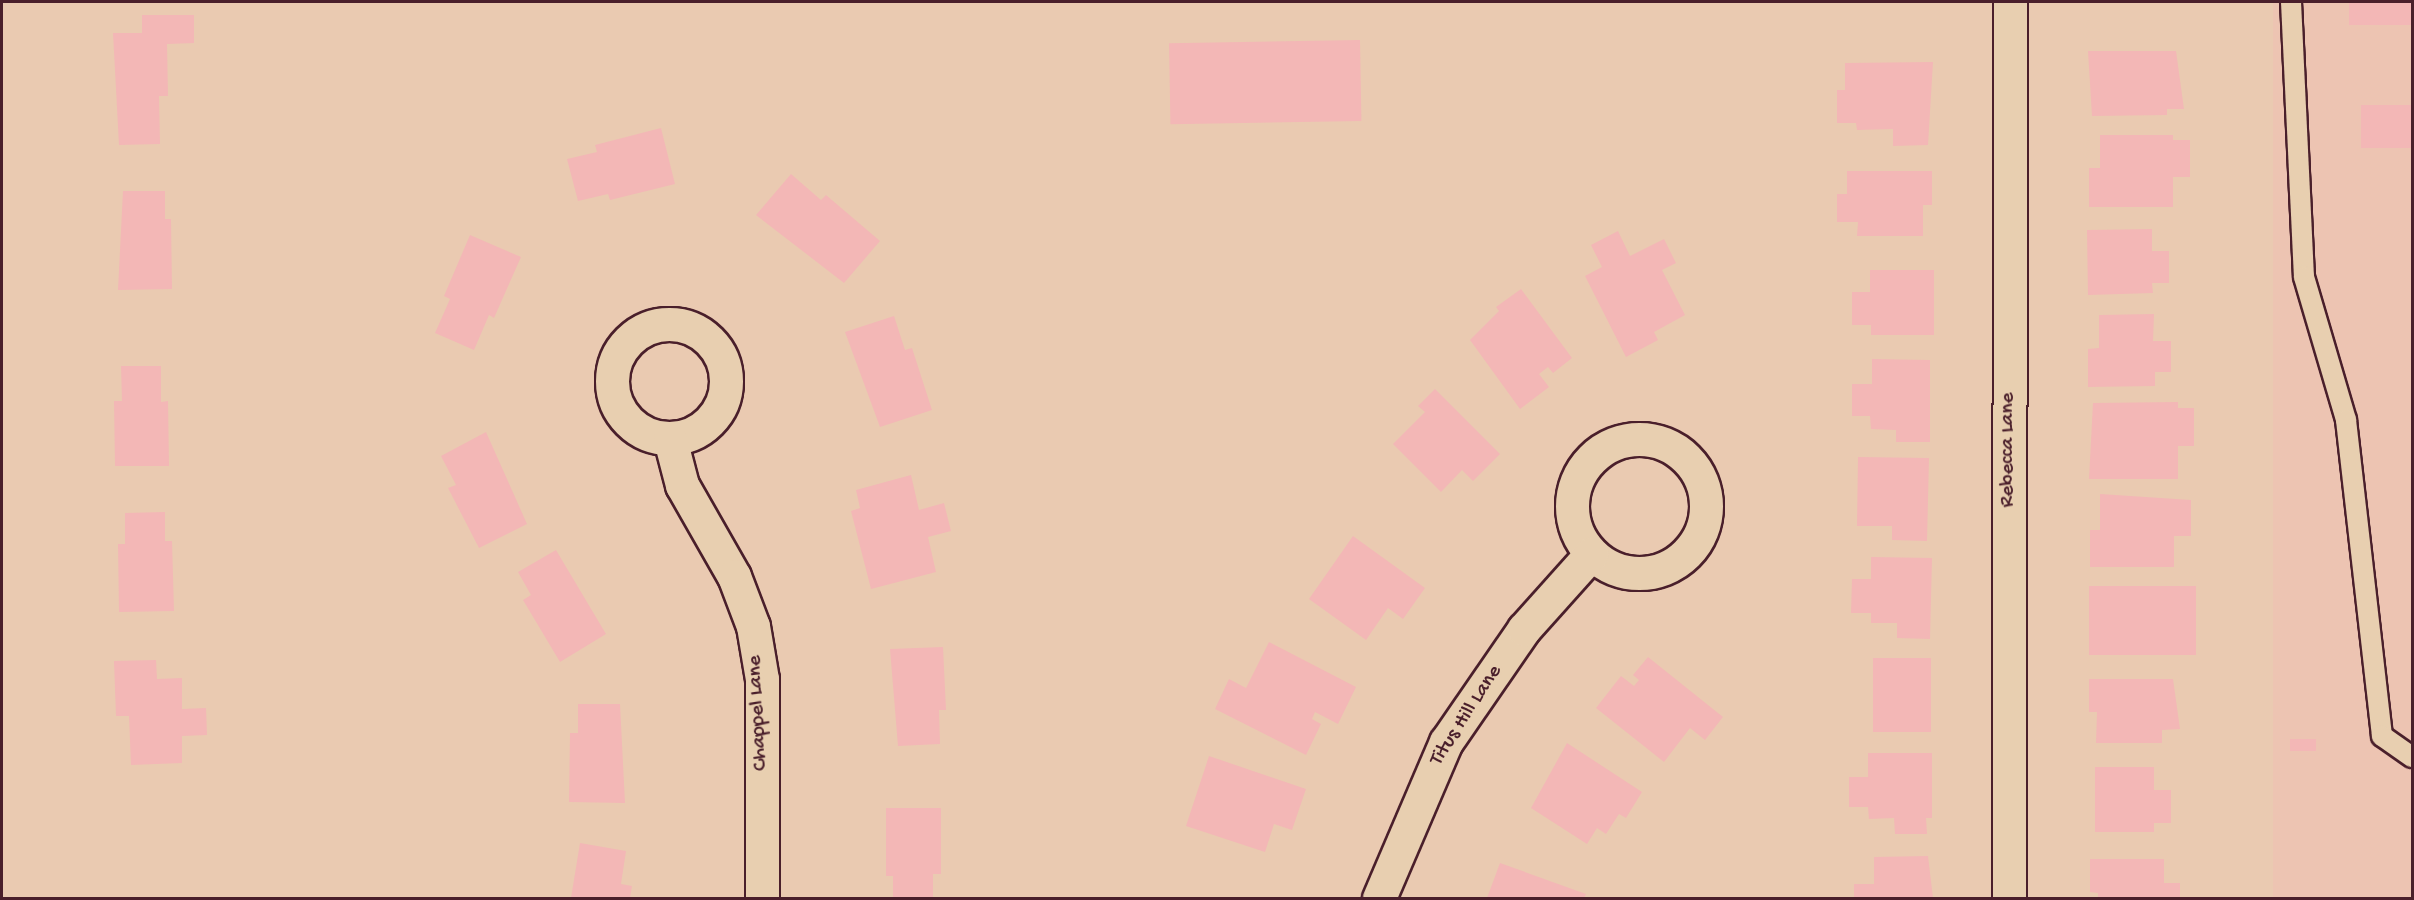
<!DOCTYPE html>
<html>
<head>
<meta charset="utf-8">
<style>
	body { margin:0 }
	#map { position:relative; width:2414px; height:900px; overflow:hidden; background:#eacab1; font-family:"Gochi Hand",sans-serif }
	div>[style] { position:absolute }
	.built>* { inset:0; background:#edc4b2; transform-origin:0 0 }
	.building>* { inset:0; background:#f3b7b6; transform-origin:0 0 }
	.roads { filter:drop-shadow(2px 0 #4a1f2b) drop-shadow(-2px 0 #4a1f2b) drop-shadow(0 2px #4a1f2b) drop-shadow(0 -2px #4a1f2b) }
	.lane>* { height:20px; margin:-10px; padding:0 10px; transform-origin:10px; border-radius:10px; background:#e8cfb0 }
	.street>* { height:33px; margin:-16.5px; padding:0 16.5px; transform-origin:16.5px; border-radius:16.5px; background:#e8cfb0 }
	.street>.ring { margin:-16.5px; padding:0; box-sizing:content-box; background:none; border:33px solid #e8cfb0; border-radius:50% }
	span { translate:-50% -50%; white-space:nowrap; text-align:center; line-height:1.15; -webkit-text-stroke:4.5px #e8cfb0; paint-order:stroke }
	.street-label { font-size:21px; color:#4a1f2b }
	.frame { position:absolute; inset:0; border:3px solid #4a1f2b; pointer-events:none }
</style>
</head>
<body>
<div id="map">
	<div class="built">
		<i style="left:2273px;top:2px;width:139px;height:896px"></i>
	</div>
	<div class="building">
		<i style="left:2349px;top:2px;width:63px;height:23px"></i>
		<i style="clip-path:polygon(142px 15px,194px 15px,194px 43px,167px 44px,168px 96px,159px 96px,160px 144px,119px 145px,113px 33px,142px 33px)"></i>
		<i style="left:1360px;top:40px;width:81px;height:191px;rotate:89deg"></i>
		<i style="clip-path:polygon(2088px 51px,2176px 51px,2184px 109px,2167px 109px,2167px 115px,2092px 116px)"></i>
		<i style="clip-path:polygon(1933px 62px,1928px 145px,1893px 146px,1893px 129px,1857px 130px,1856px 123px,1837px 123px,1837px 90px,1845px 90px,1845px 63px)"></i>
		<i style="left:2361px;top:105px;width:51px;height:43px"></i>
		<i style="clip-path:polygon(661px 128px,675px 184px,610px 200px,608px 194px,578px 201px,567px 159px,597px 152px,595px 145px)"></i>
		<i style="clip-path:polygon(2100px 135px,2173px 135px,2173px 140px,2190px 140px,2190px 177px,2173px 177px,2173px 207px,2089px 207px,2089px 168px,2100px 168px)"></i>
		<i style="clip-path:polygon(1847px 171px,1932px 171px,1932px 205px,1923px 205px,1923px 236px,1857px 236px,1858px 222px,1837px 222px,1837px 194px,1847px 194px)"></i>
		<i style="clip-path:polygon(791px 174px,821px 200px,826px 195px,880px 241px,844px 283px,756px 215px)"></i>
		<i style="clip-path:polygon(123px 191px,165px 191px,165px 219px,171px 219px,172px 289px,118px 290px)"></i>
		<i style="clip-path:polygon(2152px 229px,2152px 251px,2169px 251px,2169px 283px,2152px 283px,2153px 293px,2088px 295px,2087px 230px)"></i>
		<i style="clip-path:polygon(1618px 231px,1630px 256px,1664px 239px,1676px 263px,1662px 270px,1685px 315px,1654px 332px,1658px 340px,1626px 357px,1585px 276px,1602px 267px,1591px 245px)"></i>
		<i style="clip-path:polygon(470px 235px,521px 257px,494px 318px,489px 315px,474px 350px,435px 333px,450px 299px,444px 296px)"></i>
		<i style="clip-path:polygon(1870px 270px,1934px 270px,1934px 335px,1871px 335px,1871px 325px,1852px 325px,1852px 292px,1870px 292px)"></i>
		<i style="clip-path:polygon(1521px 289px,1572px 358px,1553px 373px,1548px 367px,1539px 374px,1549px 387px,1520px 409px,1470px 340px,1499px 311px,1496px 307px)"></i>
		<i style="clip-path:polygon(2154px 314px,2153px 341px,2171px 341px,2171px 372px,2155px 372px,2155px 386px,2088px 387px,2088px 349px,2099px 348px,2099px 315px)"></i>
		<i style="clip-path:polygon(894px 316px,905px 350px,912px 348px,932px 410px,880px 427px,845px 332px)"></i>
		<i style="clip-path:polygon(1872px 359px,1930px 360px,1930px 442px,1896px 442px,1896px 430px,1871px 429px,1870px 416px,1852px 416px,1852px 384px,1872px 384px)"></i>
		<i style="clip-path:polygon(121px 366px,161px 366px,161px 402px,168px 401px,169px 466px,115px 466px,114px 401px,122px 401px)"></i>
		<i style="clip-path:polygon(1435px 389px,1500px 454px,1473px 481px,1462px 470px,1441px 492px,1393px 444px,1425px 412px,1418px 406px)"></i>
		<i style="clip-path:polygon(2178px 402px,2178px 408px,2194px 408px,2194px 446px,2178px 446px,2178px 479px,2089px 479px,2093px 403px)"></i>
		<i style="clip-path:polygon(486px 432px,527px 524px,479px 548px,448px 488px,456px 485px,441px 456px)"></i>
		<i style="clip-path:polygon(1858px 457px,1929px 458px,1927px 541px,1892px 540px,1892px 526px,1857px 526px)"></i>
		<i style="clip-path:polygon(911px 475px,919px 510px,944px 503px,951px 531px,928px 537px,936px 572px,871px 589px,851px 511px,860px 508px,856px 490px)"></i>
		<i style="clip-path:polygon(2100px 494px,2191px 500px,2191px 536px,2174px 536px,2174px 567px,2090px 567px,2090px 530px,2100px 530px)"></i>
		<i style="clip-path:polygon(165px 512px,165px 541px,172px 541px,174px 611px,119px 612px,118px 544px,125px 544px,125px 513px)"></i>
		<i style="clip-path:polygon(1353px 536px,1425px 588px,1403px 619px,1388px 608px,1366px 640px,1309px 599px)"></i>
		<i style="clip-path:polygon(556px 550px,606px 634px,560px 662px,523px 600px,531px 595px,518px 572px)"></i>
		<i style="clip-path:polygon(1871px 557px,1932px 558px,1930px 639px,1897px 638px,1897px 623px,1871px 623px,1871px 613px,1851px 613px,1852px 579px,1871px 579px)"></i>
		<i style="left:2089px;top:586px;width:107px;height:69px"></i>
		<i style="clip-path:polygon(1269px 642px,1356px 687px,1338px 724px,1315px 712px,1312px 719px,1321px 724px,1306px 755px,1215px 709px,1229px 679px,1246px 688px)"></i>
		<i style="clip-path:polygon(943px 647px,946px 710px,939px 710px,940px 744px,898px 746px,890px 649px)"></i>
		<i style="clip-path:polygon(1648px 657px,1723px 717px,1705px 740px,1690px 728px,1664px 762px,1596px 708px,1621px 676px,1634px 686px,1639px 680px,1633px 675px)"></i>
		<i style="left:1873px;top:658px;width:58px;height:74px"></i>
		<i style="clip-path:polygon(156px 660px,157px 679px,182px 678px,182px 709px,206px 708px,207px 735px,182px 736px,182px 763px,131px 765px,129px 716px,116px 716px,114px 661px)"></i>
		<i style="clip-path:polygon(2089px 679px,2173px 679px,2180px 729px,2162px 730px,2162px 743px,2096px 743px,2097px 712px,2089px 712px)"></i>
		<i style="clip-path:polygon(578px 704px,620px 704px,625px 803px,569px 802px,570px 733px,578px 733px)"></i>
		<i style="left:2290px;top:739px;width:26px;height:12px"></i>
		<i style="clip-path:polygon(1567px 743px,1642px 792px,1626px 818px,1619px 814px,1606px 834px,1597px 828px,1587px 844px,1531px 808px)"></i>
		<i style="clip-path:polygon(1868px 753px,1932px 753px,1932px 818px,1926px 818px,1927px 834px,1895px 834px,1894px 818px,1869px 819px,1868px 807px,1849px 807px,1849px 777px,1868px 777px)"></i>
		<i style="clip-path:polygon(1209px 756px,1306px 789px,1292px 830px,1274px 824px,1265px 852px,1186px 826px)"></i>
		<i style="clip-path:polygon(2095px 767px,2154px 767px,2154px 790px,2171px 790px,2171px 823px,2154px 823px,2154px 832px,2095px 832px)"></i>
		<i style="clip-path:polygon(886px 808px,941px 808px,941px 874px,933px 874px,933px 898px,893px 898px,893px 876px,886px 876px)"></i>
		<i style="clip-path:polygon(580px 843px,626px 851px,621px 884px,632px 886px,630px 898px,571px 898px)"></i>
		<i style="clip-path:polygon(1928px 856px,1933px 898px,1854px 898px,1854px 884px,1874px 884px,1874px 857px)"></i>
		<i style="clip-path:polygon(2090px 859px,2164px 859px,2164px 883px,2180px 883px,2180px 898px,2098px 898px,2098px 893px,2090px 892px)"></i>
		<i style="clip-path:polygon(1500px 863px,1586px 894px,1584px 898px,1487px 898px)"></i>
	</div>
	<div class="roads">
		<div class="lane">
			<i style="left:2291px;top:2px;width:275px;rotate:87.3deg"></i>
			<i style="left:2304px;top:277px;width:149px;rotate:73.6deg"></i>
			<i style="left:2346px;top:420px;width:318px;rotate:83.5deg"></i>
			<i style="left:2382px;top:736px;width:37px;rotate:35deg"></i>
		</div>
		<div class="street">
			<i class="ring" style="left:612px;top:324px;width:81px;height:81px"></i>
			<i class="ring" style="left:1572px;top:439px;width:101px;height:101px"></i>
			<i style="left:670px;top:439px;width:48px;rotate:75.4deg"></i>
			<i style="left:682px;top:485px;width:105px;rotate:60.3deg"></i>
			<i style="left:734px;top:576px;width:53px;rotate:69.2deg"></i>
			<i style="left:753px;top:626px;width:54px;rotate:80.4deg"></i>
			<i style="left:762px;top:679px;width:219px;rotate:90deg"></i>
			<i style="left:1379px;top:898px;width:170px;rotate:-66.8deg"></i>
			<i style="left:1446px;top:742px;width:137px;rotate:-55.4deg"></i>
			<i style="left:1524px;top:629px;width:101px;rotate:-48.2deg"></i>
			<i style="left:2009px;top:898px;width:896px;rotate:-89.94deg"></i>
		</div>
	</div>
	<div class="street-label">
		<span style="left:2009px;top:450px;rotate:-90deg">Rebecca Lane</span>
		<span style="left:759px;top:713px;rotate:-93deg">Chappel Lane</span>
		<span style="left:1467px;top:716px;rotate:-57deg">Titus Hill Lane</span>
	</div>
	<div class="frame"></div>
</div>
</body>
</html>
